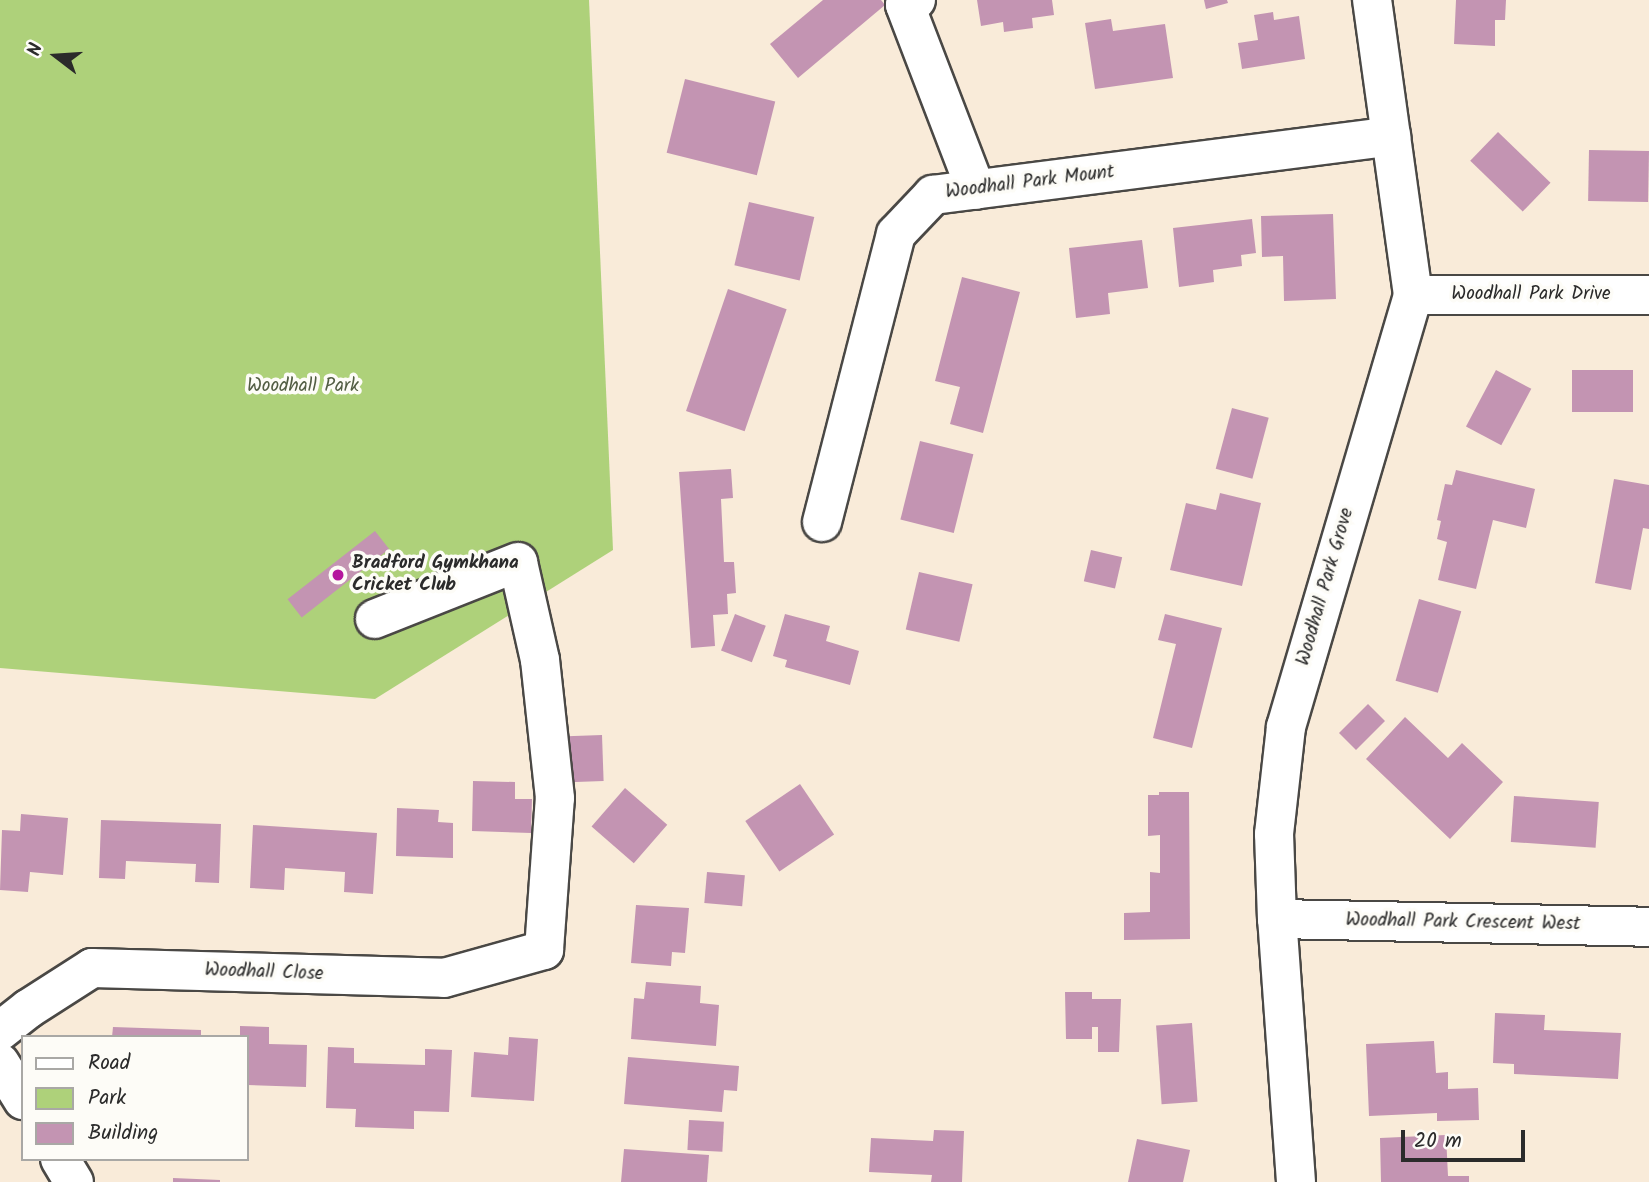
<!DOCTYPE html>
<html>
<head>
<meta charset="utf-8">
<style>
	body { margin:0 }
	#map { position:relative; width:1649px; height:1182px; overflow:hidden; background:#f9ebd9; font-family:Kalam,sans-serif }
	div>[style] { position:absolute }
	.green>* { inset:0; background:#aed17a }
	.building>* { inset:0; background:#c394b2; transform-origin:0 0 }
	.roads { filter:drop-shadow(2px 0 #4a4845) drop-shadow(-2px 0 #4a4845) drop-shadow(0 2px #4a4845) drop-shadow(0 -2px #4a4845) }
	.minor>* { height:38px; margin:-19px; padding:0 19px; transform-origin:19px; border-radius:19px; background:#fff }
	.dots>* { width:19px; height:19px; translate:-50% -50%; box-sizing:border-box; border:4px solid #fdfcf7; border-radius:50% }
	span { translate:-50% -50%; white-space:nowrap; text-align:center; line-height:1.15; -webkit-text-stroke:7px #fdfcf7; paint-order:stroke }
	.street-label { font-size:19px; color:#2b2b2b }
	.park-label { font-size:19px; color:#525d43 }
	.poi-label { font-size:19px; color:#2b2b2b; font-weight:700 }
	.left { translate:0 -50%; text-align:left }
	.legend { position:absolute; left:21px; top:1035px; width:228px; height:126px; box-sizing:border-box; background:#fdfcf7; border:2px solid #a9a8a5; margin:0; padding:9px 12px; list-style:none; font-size:21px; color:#2b2b2b }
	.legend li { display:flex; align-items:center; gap:14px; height:35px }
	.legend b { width:35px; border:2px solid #a9a8a5 }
	.north { position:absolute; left:21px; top:21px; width:70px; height:70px; -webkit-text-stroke:5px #fdfcf7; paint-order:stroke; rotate:287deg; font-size:19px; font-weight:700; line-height:28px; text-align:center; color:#2b2b2b }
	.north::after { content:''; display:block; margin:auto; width:24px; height:32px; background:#2b2b2b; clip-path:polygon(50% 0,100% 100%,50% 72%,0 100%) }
	.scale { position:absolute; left:1401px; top:1130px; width:124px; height:32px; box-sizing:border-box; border:4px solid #2b2b2b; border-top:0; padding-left:9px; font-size:21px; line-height:24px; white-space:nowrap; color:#2b2b2b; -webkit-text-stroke:5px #fdfcf7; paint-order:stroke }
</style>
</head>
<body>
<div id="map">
	<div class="green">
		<i style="clip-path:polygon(0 0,589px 0,613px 550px,375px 699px,0 668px)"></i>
	</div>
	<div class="building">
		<i style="clip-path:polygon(823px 0,881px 0,885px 5px,798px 78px,770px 44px)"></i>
		<i style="clip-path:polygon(977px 0,1052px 0,1054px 15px,1032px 18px,1033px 28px,1004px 32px,1003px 22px,981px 26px)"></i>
		<i style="clip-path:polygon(1204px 0,1227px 0,1228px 3px,1206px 9px)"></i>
		<i style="clip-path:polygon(1456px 0,1506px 0,1505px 20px,1495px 20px,1495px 46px,1454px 44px)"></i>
		<i style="clip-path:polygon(1273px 12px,1274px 20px,1299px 16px,1305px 59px,1242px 69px,1238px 43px,1258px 40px,1254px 15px)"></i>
		<i style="clip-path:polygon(1111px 19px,1113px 31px,1165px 24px,1173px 78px,1095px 89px,1085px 23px)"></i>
		<i style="left:685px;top:79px;width:93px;height:76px;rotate:14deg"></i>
		<i style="left:1498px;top:132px;width:73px;height:40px;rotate:44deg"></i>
		<i style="left:1589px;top:150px;width:60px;height:51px;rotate:1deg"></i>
		<i style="left:749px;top:202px;width:67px;height:65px;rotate:13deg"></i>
		<i style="clip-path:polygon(1333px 214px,1336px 299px,1284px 301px,1283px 256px,1262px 257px,1261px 216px)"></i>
		<i style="clip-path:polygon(1252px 219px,1256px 253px,1241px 255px,1242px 266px,1213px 270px,1214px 282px,1179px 287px,1173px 228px)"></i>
		<i style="clip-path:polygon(1142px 240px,1148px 288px,1108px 293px,1110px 314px,1076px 318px,1069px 248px)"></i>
		<i style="clip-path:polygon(962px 277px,1020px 292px,983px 433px,950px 424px,960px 387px,935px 381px)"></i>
		<i style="left:728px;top:289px;width:62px;height:129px;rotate:19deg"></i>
		<i style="left:1496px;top:370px;width:40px;height:64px;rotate:28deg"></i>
		<i style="left:1572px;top:370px;width:61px;height:42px"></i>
		<i style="left:1232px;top:408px;width:38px;height:63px;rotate:15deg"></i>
		<i style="left:920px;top:441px;width:55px;height:81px;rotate:14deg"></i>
		<i style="clip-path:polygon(731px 469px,733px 498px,721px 499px,724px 562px,734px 562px,736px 593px,727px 594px,728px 614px,713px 615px,715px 646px,691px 648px,679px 472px)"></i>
		<i style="clip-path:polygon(1456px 470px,1535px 489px,1526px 528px,1493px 520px,1476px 589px,1438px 580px,1447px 542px,1437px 539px,1441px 521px,1437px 520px,1445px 484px,1452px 485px)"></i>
		<i style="clip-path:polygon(1614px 479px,1649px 485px,1649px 529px,1643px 528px,1631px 590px,1595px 583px)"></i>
		<i style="clip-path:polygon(1220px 493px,1261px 503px,1242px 586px,1170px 570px,1186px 503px,1216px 510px)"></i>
		<i style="left:375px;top:531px;width:23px;height:111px;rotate:52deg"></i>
		<i style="left:1091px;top:550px;width:32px;height:32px;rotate:13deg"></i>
		<i style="left:919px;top:572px;width:55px;height:59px;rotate:13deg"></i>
		<i style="left:1419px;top:599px;width:44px;height:85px;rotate:16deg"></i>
		<i style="left:735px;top:614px;width:33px;height:39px;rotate:21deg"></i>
		<i style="clip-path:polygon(785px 614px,830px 626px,826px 641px,859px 651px,850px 685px,785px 667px,787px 660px,773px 656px)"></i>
		<i style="clip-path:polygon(1165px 614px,1222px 628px,1192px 748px,1153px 738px,1176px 644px,1158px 640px)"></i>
		<i style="left:1368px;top:704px;width:24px;height:41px;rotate:45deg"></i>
		<i style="clip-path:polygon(1405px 717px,1448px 758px,1462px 743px,1503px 782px,1450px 839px,1366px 759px)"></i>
		<i style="left:602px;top:735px;width:46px;height:35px;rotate:88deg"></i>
		<i style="clip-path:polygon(473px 781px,515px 782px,515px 799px,532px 799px,531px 833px,472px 831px)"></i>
		<i style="left:800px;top:784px;width:61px;height:66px;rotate:56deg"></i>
		<i style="left:625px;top:788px;width:56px;height:51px;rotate:41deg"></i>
		<i style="clip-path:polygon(1159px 792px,1189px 792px,1190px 939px,1124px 940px,1124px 913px,1150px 912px,1150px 872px,1160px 873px,1160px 835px,1148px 836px,1148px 795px,1159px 795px)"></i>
		<i style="left:1514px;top:796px;width:85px;height:46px;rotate:4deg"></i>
		<i style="clip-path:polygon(397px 808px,439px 810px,438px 822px,453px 823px,453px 858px,396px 856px)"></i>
		<i style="clip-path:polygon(21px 814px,68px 818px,63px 875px,30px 872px,28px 892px,0 890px,2px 830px,20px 831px)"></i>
		<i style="clip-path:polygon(101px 820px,221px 824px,219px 883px,195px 882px,196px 864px,126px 861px,125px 879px,99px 878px)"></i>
		<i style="clip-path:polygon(253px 825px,377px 833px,373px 894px,344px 892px,345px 872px,285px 868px,284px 890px,250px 888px)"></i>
		<i style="left:707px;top:872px;width:38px;height:31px;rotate:5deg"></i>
		<i style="clip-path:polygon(636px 905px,689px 908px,685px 953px,672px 952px,671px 966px,631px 963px)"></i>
		<i style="clip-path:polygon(646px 982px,701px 986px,700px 1003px,719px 1005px,716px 1046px,631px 1039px,634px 998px,644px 999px)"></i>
		<i style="clip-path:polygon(1065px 992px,1092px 992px,1092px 999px,1121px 999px,1119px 1052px,1098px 1052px,1098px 1027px,1092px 1027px,1092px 1039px,1066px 1039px)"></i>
		<i style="clip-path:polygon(1495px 1013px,1545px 1015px,1544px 1030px,1621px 1033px,1618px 1079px,1514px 1074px,1514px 1064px,1493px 1063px)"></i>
		<i style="left:1192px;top:1023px;width:79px;height:36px;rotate:86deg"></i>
		<i style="clip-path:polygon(240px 1026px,269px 1027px,269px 1044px,307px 1045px,306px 1087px,247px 1085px,247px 1037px,240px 1037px)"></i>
		<i style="clip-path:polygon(113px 1027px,201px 1030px,201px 1037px,112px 1037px)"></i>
		<i style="clip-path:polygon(509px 1037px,538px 1039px,534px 1101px,471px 1097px,474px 1052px,508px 1055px)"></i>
		<i style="clip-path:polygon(1434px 1041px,1436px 1073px,1448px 1072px,1448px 1089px,1478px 1088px,1479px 1120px,1437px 1121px,1437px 1113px,1369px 1116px,1366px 1044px)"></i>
		<i style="clip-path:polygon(328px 1047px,354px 1048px,354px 1063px,425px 1065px,425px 1049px,452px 1050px,449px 1112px,414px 1111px,414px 1129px,355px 1127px,356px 1109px,326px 1108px)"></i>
		<i style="clip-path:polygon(628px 1057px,739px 1066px,737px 1091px,724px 1090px,722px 1112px,624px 1104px)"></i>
		<i style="left:689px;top:1120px;width:35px;height:30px;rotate:3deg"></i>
		<i style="clip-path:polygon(934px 1130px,964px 1131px,962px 1182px,931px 1182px,932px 1175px,869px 1172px,871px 1138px,933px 1141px)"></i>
		<i style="clip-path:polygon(1446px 1135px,1448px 1176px,1469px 1176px,1469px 1182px,1381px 1182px,1380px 1138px)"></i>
		<i style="clip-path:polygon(1137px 1139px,1190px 1150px,1183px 1182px,1128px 1182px)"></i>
		<i style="clip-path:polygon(624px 1149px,709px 1155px,707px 1182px,621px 1182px)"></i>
		<i style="clip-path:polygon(173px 1178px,220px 1180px,220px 1182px,173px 1182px)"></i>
	</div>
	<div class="roads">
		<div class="minor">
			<i style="left:916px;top:0;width:12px;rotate:156deg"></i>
			<i style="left:905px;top:5px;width:198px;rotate:69deg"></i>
			<i style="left:1413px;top:295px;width:236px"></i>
			<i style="left:822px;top:522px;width:297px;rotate:-75.6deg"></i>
			<i style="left:896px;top:234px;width:54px;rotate:-46.5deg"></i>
			<i style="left:933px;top:195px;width:462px;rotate:-7.3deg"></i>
			<i style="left:1277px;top:919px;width:372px;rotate:1.2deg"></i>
			<i style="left:0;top:1031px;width:36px;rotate:-38deg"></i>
			<i style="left:28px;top:1009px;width:76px;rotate:-32.6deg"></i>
			<i style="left:92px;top:968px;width:352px;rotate:1.6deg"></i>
			<i style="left:444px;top:978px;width:104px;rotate:-15.6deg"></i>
			<i style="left:544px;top:950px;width:152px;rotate:-85.9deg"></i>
			<i style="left:555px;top:798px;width:139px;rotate:-96.2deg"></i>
			<i style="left:540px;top:660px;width:100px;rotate:-102.7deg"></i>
			<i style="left:518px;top:562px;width:154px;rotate:158.3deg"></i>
			<i style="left:0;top:1063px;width:44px;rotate:58.1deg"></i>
			<i style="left:60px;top:1159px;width:27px;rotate:59deg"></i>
			<i style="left:1296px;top:1182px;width:264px;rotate:-94.1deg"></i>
			<i style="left:1277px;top:919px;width:85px;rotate:-92deg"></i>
			<i style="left:1274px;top:834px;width:108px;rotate:-83.6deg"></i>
			<i style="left:1286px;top:727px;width:450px;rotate:-73.6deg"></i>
			<i style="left:1413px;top:295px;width:298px;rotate:-97.9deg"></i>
		</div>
	</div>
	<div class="dots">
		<i style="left:338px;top:575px;background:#b5179e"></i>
	</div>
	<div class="street-label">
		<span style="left:1030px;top:183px;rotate:-7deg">Woodhall Park Mount</span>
		<span style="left:1531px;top:295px">Woodhall Park Drive</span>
		<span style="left:1326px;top:587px;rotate:-74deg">Woodhall Park Grove</span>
		<span style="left:1463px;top:923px;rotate:1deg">Woodhall Park Crescent West</span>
		<span style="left:264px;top:973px;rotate:2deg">Woodhall Close</span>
	</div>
	<div class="park-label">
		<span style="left:303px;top:387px">Woodhall Park</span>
	</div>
	<div class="poi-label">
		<span class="left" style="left:352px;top:575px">Bradford Gymkhana<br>Cricket Club</span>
	</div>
	<ul class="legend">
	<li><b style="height:9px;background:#fff"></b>Road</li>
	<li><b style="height:19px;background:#aed17a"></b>Park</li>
	<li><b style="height:19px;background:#c394b2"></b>Building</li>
	</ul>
	<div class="north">N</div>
	<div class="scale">20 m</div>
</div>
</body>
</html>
